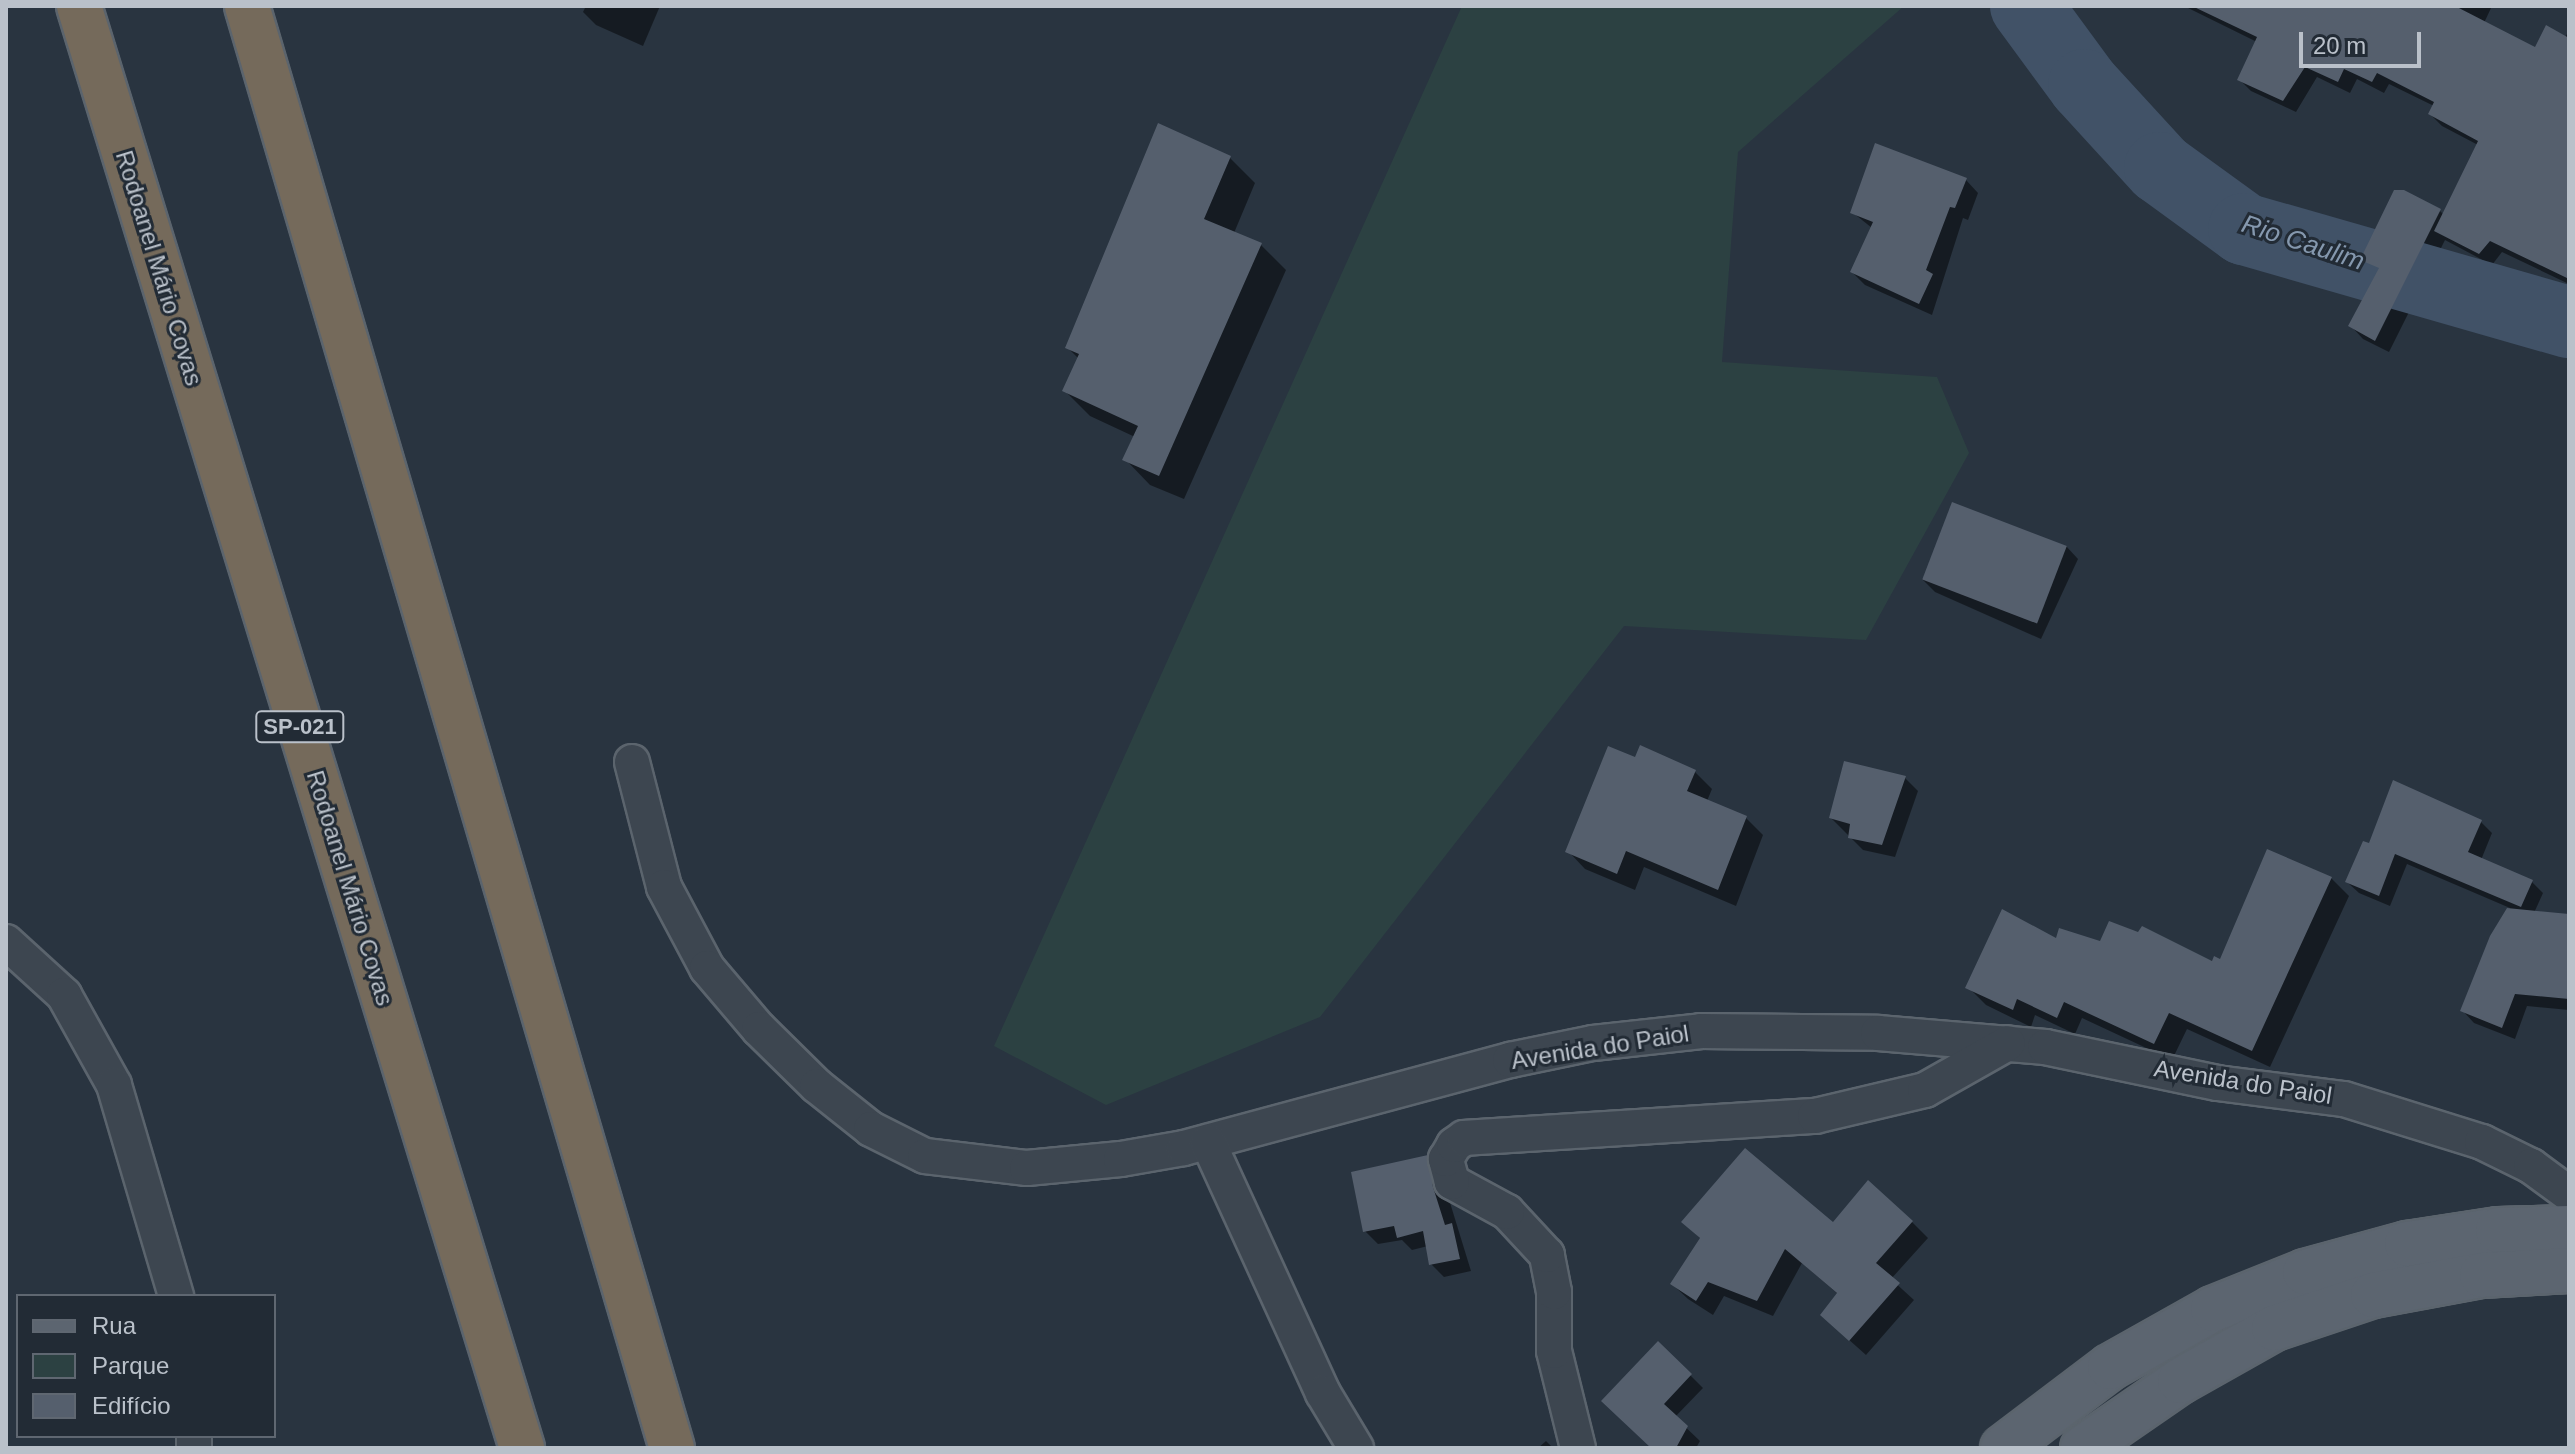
<!DOCTYPE html>
<html>
<head>
<meta charset="utf-8">
<style>
	body { margin:0 }
	#map { position:relative; width:2575px; height:1454px; overflow:hidden; background:#293440; font-family:Arial,sans-serif }
	div>[style] { position:absolute }
	.green>* { inset:0; background:#2c4142 }
	.shadow>* { inset:0; background:#0007 }
	.river>* { height:72px; margin:-36px; padding:0 36px; transform-origin:36px; border-radius:36px; background:#415267 }
	.building>* { inset:0; background:#555f6d; transform-origin:0 0 }
	.roads { filter:drop-shadow(2px 0 #5b646d) drop-shadow(-2px 0 #5b646d) drop-shadow(0 2px #5b646d) drop-shadow(0 -2px #5b646d) }
	.minor>* { height:34px; margin:-17px; padding:0 17px; transform-origin:17px; border-radius:17px; background:#3d4650 }
	.primary>* { height:44px; margin:-22px; padding:0 22px; transform-origin:22px; border-radius:22px; background:#5c6570 }
	.motorway>* { height:44px; margin:-22px; padding:0 22px; transform-origin:22px; border-radius:22px; background:#756a5b }
	span { translate:-50% -50%; white-space:nowrap; text-align:center; line-height:1.15; -webkit-text-stroke:6px #222b35; paint-order:stroke }
	.shield-label span { padding:2px 6px; background:#222b35; border:2px solid; border-radius:6px; -webkit-text-stroke-width:0 }
	.shield-label { font-size:22px; color:#bac1ca; font-weight:700 }
	.street-label { font-size:24px; color:#bac1ca }
	.water-label { font-size:26px; color:#8598ae; font-style:italic }
	.frame { position:absolute; inset:0; border:8px solid #bac1ca; pointer-events:none }
	.legend { position:absolute; left:16px; top:1294px; width:260px; height:144px; box-sizing:border-box; background:#222b35; border:2px solid #5f6771; margin:0; padding:10px 14px; list-style:none; font-size:24px; color:#bac1ca }
	.legend li { display:flex; align-items:center; gap:16px; height:40px }
	.legend b { width:40px; border:2px solid #5f6771 }
	.scale { position:absolute; left:2299px; top:32px; width:122px; height:36px; box-sizing:border-box; border:4px solid #bac1ca; border-top:0; padding-left:10px; font-size:24px; line-height:28px; white-space:nowrap; color:#bac1ca; -webkit-text-stroke:6px #222b35; paint-order:stroke }
</style>
</head>
<body>
<div id="map">
	<div class="green">
		<i style="clip-path:polygon(1462px 6px,1904px 6px,1738px 152px,1722px 362px,1937px 377px,1969px 453px,1866px 640px,1624px 626px,1320px 1017px,1106px 1105px,994px 1046px)"></i>
	</div>
	<div class="shadow">
		<i style="clip-path:polygon(586px 6px,660px 6px,643px 46px,596px 25px,583px 12px)"></i>
		<i style="clip-path:polygon(2184px 6px,2492px 6px,2484px 23px,2536px 50px,2565px 38px,2569px 30px,2569px 284px,2502px 252px,2492px 265px,2445px 240px,2389px 352px,2363px 339px,2351px 326px,2378px 274px,2363px 260px,2440px 211px,2444px 215px,2478px 145px,2442px 126px,2430px 114px,2434px 106px,2389px 84px,2384px 93px,2357px 79px,2350px 93px,2317px 77px,2296px 112px,2251px 91px,2239px 79px,2257px 42px)"></i>
		<i style="clip-path:polygon(1159px 125px,1230px 158px,1255px 183px,1234px 233px,1261px 245px,1286px 270px,1184px 499px,1150px 485px,1125px 459px,1135px 437px,1090px 416px,1065px 391px,1079px 359px,1068px 348px)"></i>
		<i style="clip-path:polygon(1966px 180px,1978px 193px,1968px 220px,1963px 218px,1932px 315px,1865px 285px,1852px 272px,1872px 228px,1852px 212px)"></i>
		<i style="clip-path:polygon(2066px 546px,2078px 559px,2041px 639px,1935px 592px,1922px 579px)"></i>
		<i style="clip-path:polygon(1636px 759px,1695px 772px,1712px 789px,1707px 801px,1746px 818px,1763px 835px,1736px 906px,1644px 867px,1635px 890px,1585px 869px,1568px 851px)"></i>
		<i style="clip-path:polygon(1846px 763px,1905px 778px,1918px 791px,1895px 857px,1863px 850px,1831px 818px)"></i>
		<i style="clip-path:polygon(2481px 822px,2492px 833px,2481px 860px,2532px 882px,2543px 893px,2534px 913px,2569px 916px,2569px 1010px,2527px 1006px,2515px 1039px,2474px 1023px,2462px 1010px,2492px 937px,2510px 908px,2407px 864px,2390px 906px,2359px 893px,2347px 882px,2370px 846px)"></i>
		<i style="clip-path:polygon(2331px 878px,2349px 896px,2270px 1067px,2187px 1029px,2172px 1060px,2082px 1018px,2075px 1034px,2035px 1015px,2031px 1027px,1986px 1005px,1968px 987px,2057px 941px,2221px 962px)"></i>
		<i style="clip-path:polygon(1427px 1158px,1440px 1170px,1471px 1271px,1444px 1277px,1431px 1264px,1428px 1246px,1412px 1250px,1402px 1240px,1378px 1244px,1365px 1231px)"></i>
		<i style="clip-path:polygon(1683px 1222px,1912px 1222px,1928px 1238px,1891px 1279px,1914px 1300px,1866px 1355px,1838px 1330px,1838px 1294px,1802px 1263px,1773px 1316px,1724px 1296px,1713px 1315px,1688px 1299px,1672px 1284px,1701px 1239px)"></i>
		<i style="clip-path:polygon(1658px 1343px,1703px 1388px,1675px 1417px,1700px 1441px,1696px 1448px,1653px 1448px)"></i>
		<i style="clip-path:polygon(1546px 1441px,1553px 1448px,1538px 1448px)"></i>
	</div>
	<div class="river">
		<i style="left:2026px;top:6px;width:98px;rotate:53.7deg"></i>
		<i style="left:2084px;top:85px;width:113px;rotate:47.5deg"></i>
		<i style="left:2160px;top:168px;width:104px;rotate:36deg"></i>
		<i style="left:2244px;top:229px;width:338px;rotate:16deg"></i>
	</div>
	<div class="building">
		<i style="clip-path:polygon(2192px 6px,2455px 6px,2535px 47px,2546px 25px,2569px 38px,2569px 279px,2490px 241px,2479px 254px,2434px 231px,2478px 141px,2428px 114px,2434px 102px,2377px 73px,2372px 82px,2344px 69px,2338px 82px,2305px 67px,2283px 101px,2237px 80px,2257px 37px)"></i>
		<i style="clip-path:polygon(1158px 123px,1231px 156px,1204px 219px,1262px 243px,1159px 476px,1122px 460px,1138px 426px,1062px 391px,1079px 354px,1065px 348px)"></i>
		<i style="clip-path:polygon(1875px 143px,1967px 178px,1955px 208px,1950px 207px,1926px 270px,1933px 274px,1919px 304px,1850px 272px,1873px 222px,1850px 213px)"></i>
		<i style="clip-path:polygon(2394px 190px,2404px 190px,2441px 209px,2375px 341px,2348px 326px,2379px 268px,2360px 260px)"></i>
		<i style="left:1952px;top:502px;width:123px;height:83px;rotate:21deg"></i>
		<i style="clip-path:polygon(1640px 745px,1696px 770px,1687px 791px,1747px 816px,1718px 890px,1626px 851px,1617px 874px,1565px 852px,1608px 746px,1635px 757px)"></i>
		<i style="clip-path:polygon(1844px 761px,1906px 776px,1882px 845px,1848px 838px,1850px 824px,1829px 818px)"></i>
		<i style="clip-path:polygon(2393px 780px,2482px 820px,2468px 852px,2533px 880px,2521px 907px,2395px 854px,2379px 896px,2345px 882px,2363px 841px,2369px 843px)"></i>
		<i style="clip-path:polygon(2267px 849px,2332px 877px,2252px 1051px,2169px 1013px,2154px 1044px,2064px 1002px,2057px 1018px,2017px 999px,2013px 1010px,1965px 988px,2002px 909px,2056px 938px,2059px 928px,2100px 941px,2109px 921px,2138px 932px,2142px 926px,2212px 961px,2214px 956px,2220px 959px)"></i>
		<i style="clip-path:polygon(2507px 908px,2569px 914px,2569px 999px,2515px 994px,2502px 1028px,2460px 1011px,2490px 936px)"></i>
		<i style="clip-path:polygon(1745px 1148px,1833px 1222px,1868px 1180px,1913px 1221px,1876px 1263px,1900px 1283px,1849px 1341px,1820px 1315px,1837px 1293px,1785px 1249px,1757px 1301px,1708px 1282px,1696px 1301px,1670px 1284px,1700px 1238px,1681px 1222px)"></i>
		<i style="clip-path:polygon(1428px 1155px,1433px 1187px,1445px 1225px,1452px 1223px,1460px 1259px,1429px 1265px,1423px 1231px,1397px 1238px,1394px 1226px,1363px 1232px,1351px 1172px)"></i>
		<i style="clip-path:polygon(1658px 1341px,1692px 1374px,1664px 1404px,1688px 1426px,1676px 1448px,1651px 1448px,1601px 1401px)"></i>
	</div>
	<div class="roads">
		<div class="minor">
			<i style="left:632px;top:762px;width:129px;rotate:75.6deg"></i>
			<i style="left:664px;top:887px;width:92px;rotate:62deg"></i>
			<i style="left:707px;top:968px;width:80px;rotate:49.6deg"></i>
			<i style="left:759px;top:1029px;width:81px;rotate:44.5deg"></i>
			<i style="left:817px;top:1086px;width:69px;rotate:38.5deg"></i>
			<i style="left:871px;top:1129px;width:60px;rotate:26.6deg"></i>
			<i style="left:925px;top:1156px;width:103px;rotate:6.7deg"></i>
			<i style="left:1027px;top:1168px;width:94px;rotate:-5.5deg"></i>
			<i style="left:1121px;top:1159px;width:64px;rotate:-9.9deg"></i>
			<i style="left:1184px;top:1148px;width:338px;rotate:-15.1deg"></i>
			<i style="left:1510px;top:1060px;width:85px;rotate:-11.6deg"></i>
			<i style="left:1593px;top:1043px;width:109px;rotate:-6.3deg"></i>
			<i style="left:1701px;top:1031px;width:177px;rotate:0.6deg"></i>
			<i style="left:1878px;top:1033px;width:168px;rotate:4.8deg"></i>
			<i style="left:2045px;top:1047px;width:176px;rotate:11.8deg"></i>
			<i style="left:2217px;top:1083px;width:128px;rotate:7.2deg"></i>
			<i style="left:2344px;top:1099px;width:145px;rotate:17.3deg"></i>
			<i style="left:2482px;top:1142px;width:55px;rotate:26.1deg"></i>
			<i style="left:2531px;top:1166px;width:47px;rotate:36.4deg"></i>
			<i style="left:6px;top:942px;width:79px;rotate:42.4deg"></i>
			<i style="left:64px;top:995px;width:103px;rotate:60.9deg"></i>
			<i style="left:114px;top:1085px;width:220px;rotate:73.6deg"></i>
			<i style="left:1208px;top:1142px;width:276px;rotate:65.4deg"></i>
			<i style="left:1323px;top:1393px;width:64px;rotate:59deg"></i>
			<i style="left:194px;top:1436px;width:12px;rotate:90deg"></i>
			<i style="left:1578px;top:1448px;width:100px;rotate:-103.9deg"></i>
			<i style="left:1554px;top:1351px;width:59px;rotate:-90deg"></i>
			<i style="left:1554px;top:1292px;width:38px;rotate:-101deg"></i>
			<i style="left:1547px;top:1255px;width:59px;rotate:-132.9deg"></i>
			<i style="left:1507px;top:1212px;width:63px;rotate:-151.4deg"></i>
			<i style="left:1452px;top:1182px;width:24px;rotate:-105deg"></i>
			<i style="left:1446px;top:1159px;width:16px;rotate:-60deg"></i>
			<i style="left:1454px;top:1145px;width:12px;rotate:-35deg"></i>
			<i style="left:1464px;top:1138px;width:352px;rotate:-3.6deg"></i>
			<i style="left:1815px;top:1116px;width:113px;rotate:-13.3deg"></i>
			<i style="left:1925px;top:1090px;width:95px;rotate:-29.5deg"></i>
		</div>
		<div class="primary">
			<i style="left:2003px;top:1448px;width:134px;rotate:-37.1deg"></i>
			<i style="left:2110px;top:1367px;width:118px;rotate:-29.4deg"></i>
			<i style="left:2213px;top:1309px;width:99px;rotate:-21.9deg"></i>
			<i style="left:2305px;top:1272px;width:106px;rotate:-15.4deg"></i>
			<i style="left:2407px;top:1244px;width:92px;rotate:-8.7deg"></i>
			<i style="left:2498px;top:1230px;width:71px;rotate:-1.6deg"></i>
			<i style="left:2083px;top:1448px;width:118px;rotate:-34.6deg"></i>
			<i style="left:2180px;top:1381px;width:108px;rotate:-29.4deg"></i>
			<i style="left:2274px;top:1328px;width:104px;rotate:-18.4deg"></i>
			<i style="left:2373px;top:1295px;width:111px;rotate:-10.4deg"></i>
			<i style="left:2482px;top:1275px;width:87px;rotate:-3.3deg"></i>
		</div>
		<div class="motorway">
			<i style="left:79px;top:6px;width:1509px;rotate:72.92deg"></i>
			<i style="left:247px;top:6px;width:1503px;rotate:73.58deg"></i>
		</div>
	</div>
	<div class="shield-label">
		<span style="left:300px;top:727px">SP-021</span>
	</div>
	<div class="street-label">
		<span style="left:159px;top:268px;rotate:73deg">Rodoanel Mário Covas</span>
		<span style="left:350px;top:888px;rotate:73deg">Rodoanel Mário Covas</span>
		<span style="left:1600px;top:1047px;rotate:-9deg">Avenida do Paiol</span>
		<span style="left:2243px;top:1082px;rotate:9deg">Avenida do Paiol</span>
	</div>
	<div class="water-label">
		<span style="left:2303px;top:243px;rotate:18deg">Rio Caulim</span>
	</div>
	<div class="frame"></div>
	<ul class="legend">
	<li><b style="height:10px;background:#5c6570"></b>Rua</li>
	<li><b style="height:22px;background:#2c4142"></b>Parque</li>
	<li><b style="height:22px;background:#555f6d"></b>Edifício</li>
	</ul>
	<div class="scale">20 m</div>
</div>
</body>
</html>
